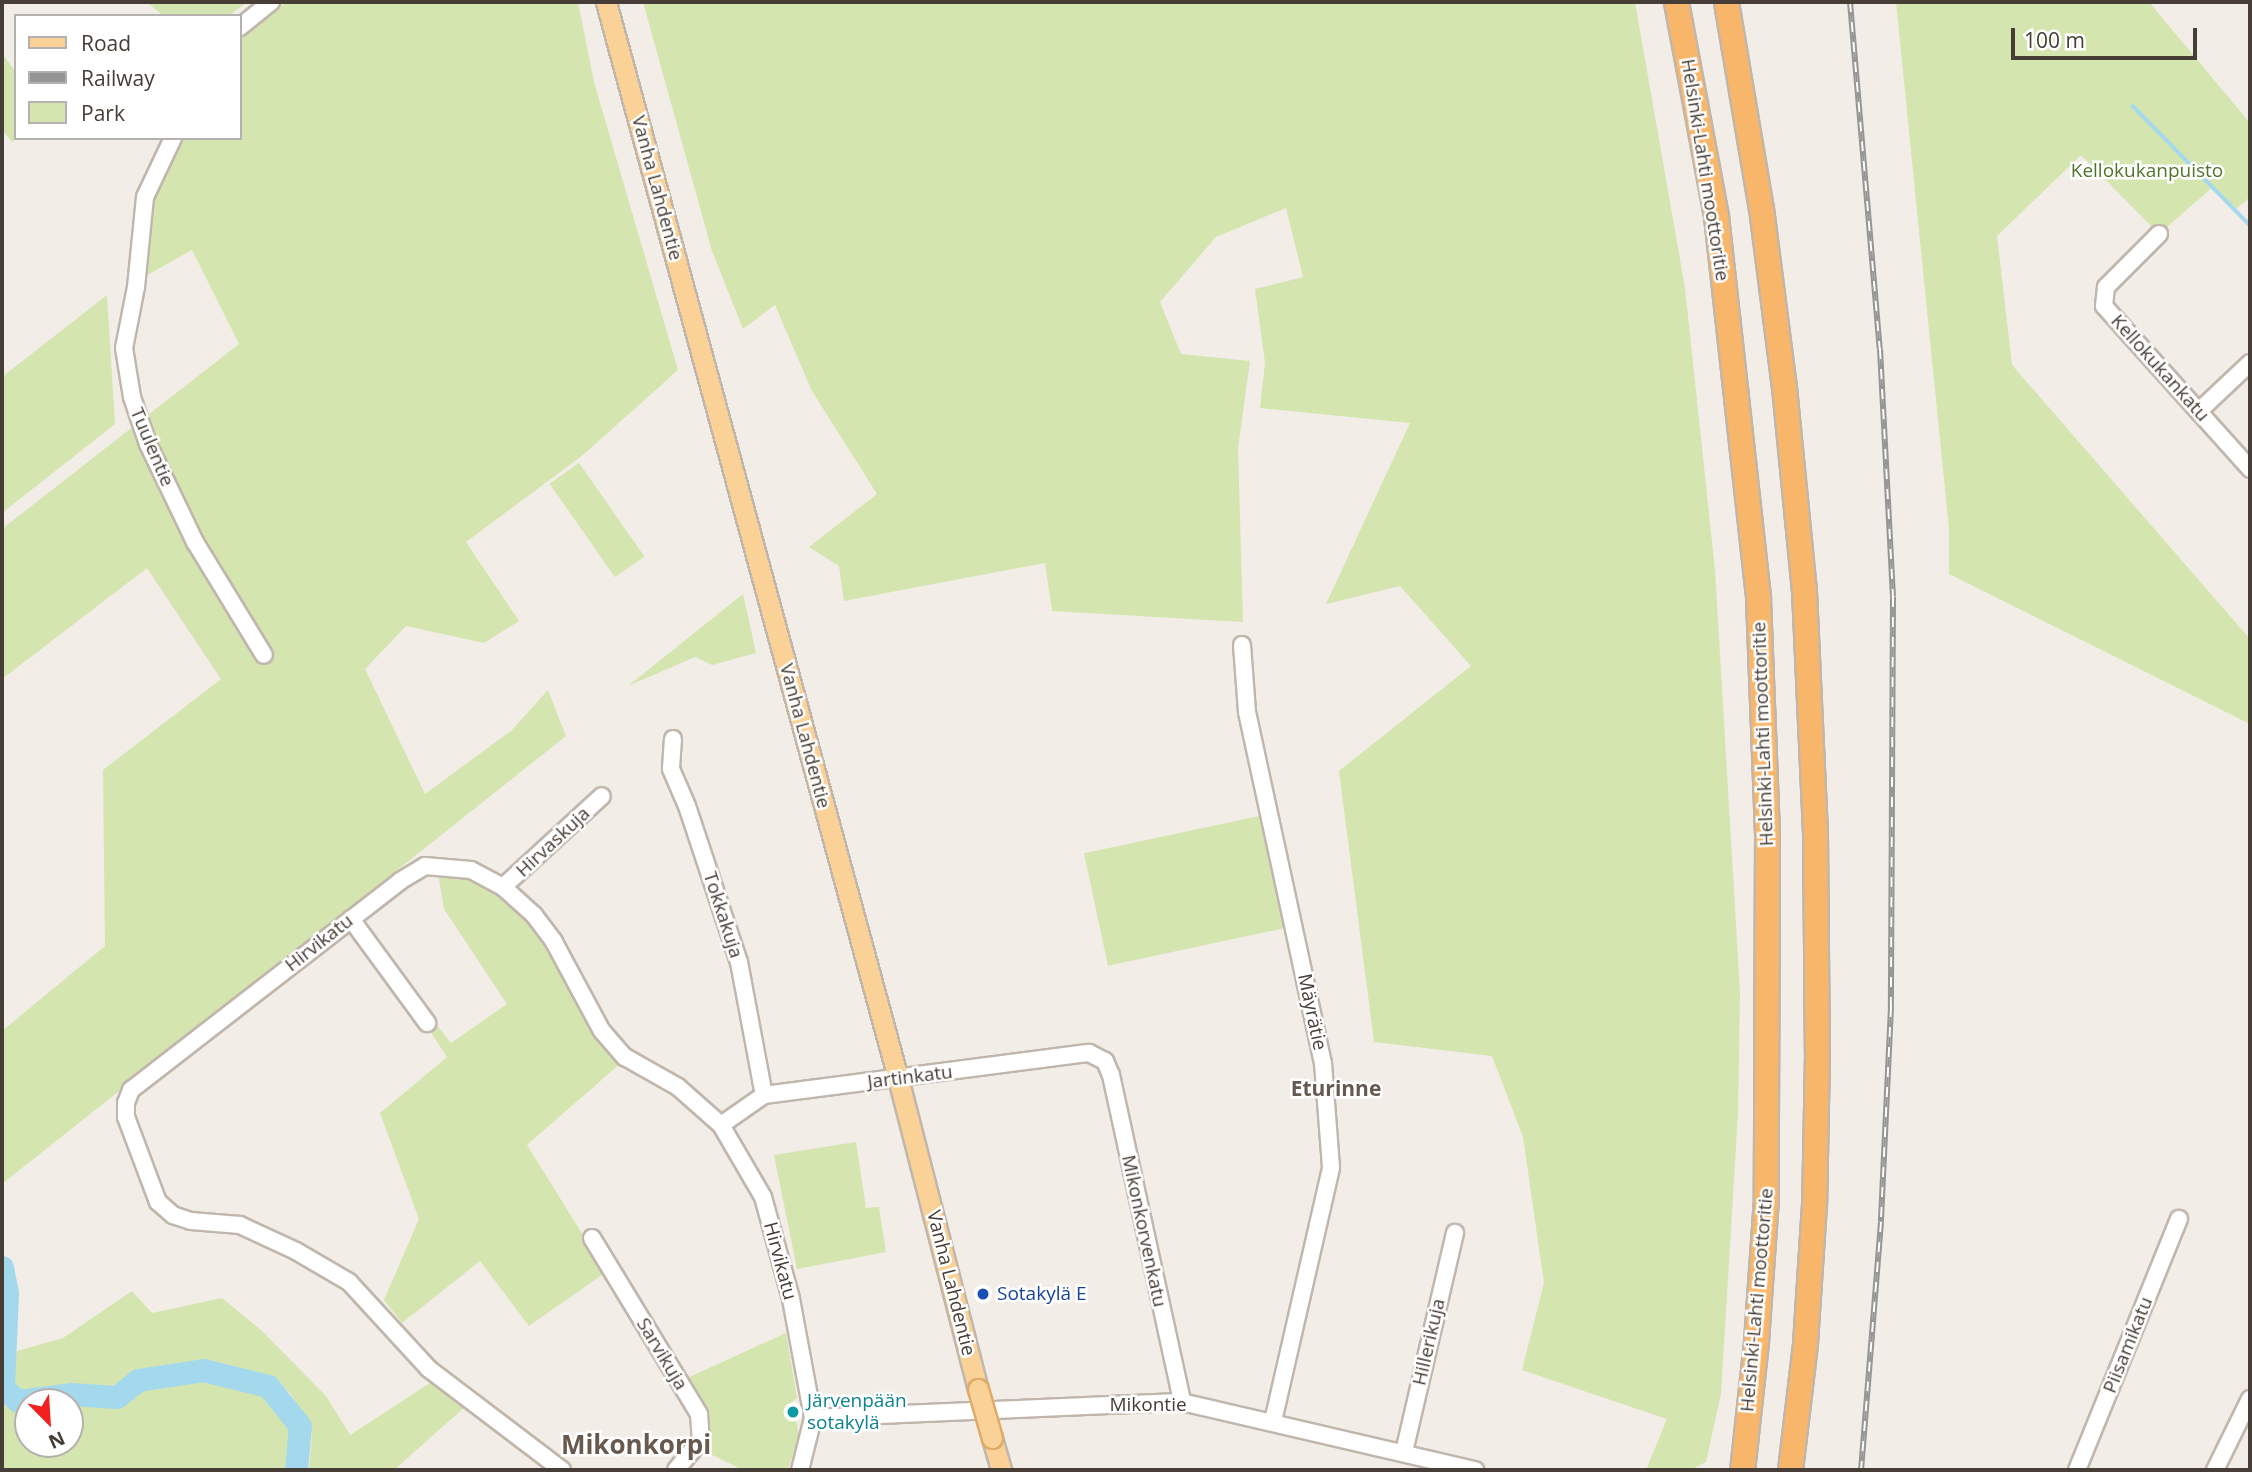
<!DOCTYPE html>
<html>
<head>
<meta charset="utf-8">
<style>
	body { margin:0 }
	#map { position:relative; width:2252px; height:1472px; overflow:hidden; background:#f2ede6; font-family:"Open Sans",sans-serif }
	div>[style] { position:absolute }
	.green>* { inset:0; background:#d5e5b0; transform-origin:0 0 }
	.stream>* { height:3.5px; margin:-1.75px; padding:0 1.75px; transform-origin:1.75px; border-radius:1.75px; background:#a4d9ed }
	.river>* { height:23px; margin:-11.5px; padding:0 11.5px; transform-origin:11.5px; border-radius:11.5px; background:#a4d9ed }
	.roads { filter:drop-shadow(2px 0 #c1b6ac) drop-shadow(-2px 0 #c1b6ac) drop-shadow(0 2px #c1b6ac) drop-shadow(0 -2px #c1b6ac) }
	.minor>* { height:16px; margin:-8px; padding:0 8px; transform-origin:8px; border-radius:8px; background:#fff }
	.major>* { height:19px; margin:-9.5px; padding:0 9.5px; transform-origin:9.5px; border-radius:9.5px; background:#fad197 }
	.highway>* { height:23px; margin:-11.5px; padding:0 11.5px; transform-origin:11.5px; border-radius:11.5px; background:#f8b66b }
	.rail>* { height:6px; margin-top:-3px; transform-origin:0; background:repeating-linear-gradient(90deg,#fff 0 10px,#959595 0 20px); box-sizing:border-box; border-block:2px solid #959595 }
	.bridges { filter:drop-shadow(2px 0 #dfab68) drop-shadow(-2px 0 #dfab68) drop-shadow(0 2px #dfab68) drop-shadow(0 -2px #dfab68) }
	.major-bridge>* { height:19px; margin:-9.5px; padding:0 9.5px; transform-origin:9.5px; border-radius:9.5px; background:#fad197 }
	.dots>* { width:19px; height:19px; translate:-50% -50%; box-sizing:border-box; border:4px solid #fff; border-radius:50% }
	span { translate:-50% -50%; white-space:nowrap; text-align:center; line-height:1.15; -webkit-text-stroke:5px #fff; paint-order:stroke }
	.street-label { font-size:19px; color:#453d36 }
	.park-label { font-size:19px; color:#51752b }
	.transit-label { font-size:19px; color:#164399 }
	.left { translate:0 -50%; text-align:left }
	.culture-label { font-size:19px; color:#0d838f }
	.neighbourhood-label { font-size:21px; color:#67594d; font-weight:700 }
	.district-label { font-size:26px; color:#67594d; font-weight:700 }
	.frame { position:absolute; inset:0; border:4px solid #453d36; pointer-events:none }
	.legend { position:absolute; left:14px; top:14px; width:228px; height:126px; box-sizing:border-box; background:#fff; border:2px solid #b5b1af; margin:0; padding:9px 12px; list-style:none; font-size:21px; color:#453d36 }
	.legend li { display:flex; align-items:center; gap:14px; height:35px }
	.legend b { width:35px; border:2px solid #b5b1af }
	.north { position:absolute; left:14px; top:1388px; width:70px; height:70px; box-sizing:border-box; background:#fff; border:2px solid #b5b1af; border-radius:50%; rotate:156deg; font-size:19px; font-weight:700; line-height:28px; text-align:center; color:#453d36 }
	.north::after { content:''; display:block; margin:auto; width:24px; height:32px; background:#f2211e; clip-path:polygon(50% 0,100% 100%,50% 72%,0 100%) }
	.scale { position:absolute; left:2011px; top:28px; width:186px; height:32px; box-sizing:border-box; border:4px solid #453d36; border-top:0; padding-left:9px; font-size:21px; line-height:24px; white-space:nowrap; color:#453d36; -webkit-text-stroke:5px #fff; paint-order:stroke }
</style>
</head>
<body>
<div id="map">
	<div class="green">
		<i style="clip-path:polygon(147px 2px,247px 2px,229px 16px,163px 16px)"></i>
		<i style="clip-path:polygon(286px 2px,578px 2px,594px 82px,678px 370px,583px 455px,466px 542px,519px 621px,484px 643px,406px 626px,365px 669px,425px 794px,512px 730px,548px 690px,566px 736px,2px 1184px,2px 1031px,105px 946px,103px 770px,221px 679px,147px 568px,2px 679px,2px 529px,239px 344px,192px 250px,142px 278px,150px 198px,180px 138px,240px 138px,240px 38px)"></i>
		<i style="clip-path:polygon(643px 2px,1635px 2px,1685px 288px,1715px 570px,1740px 992px,1738px 1113px,1721px 1394px,1706px 1462px,1690px 1470px,1646px 1470px,1667px 1419px,1522px 1370px,1544px 1283px,1523px 1137px,1492px 1056px,1374px 1042px,1339px 771px,1471px 666px,1400px 586px,1326px 604px,1410px 423px,1260px 408px,1265px 363px,1255px 289px,1303px 277px,1286px 208px,1216px 237px,1160px 302px,1181px 354px,1250px 361px,1238px 448px,1243px 622px,1052px 611px,1045px 563px,844px 601px,839px 566px,809px 547px,877px 494px,812px 391px,775px 305px,743px 329px,712px 251px)"></i>
		<i style="clip-path:polygon(1896px 2px,2149px 2px,2250px 123px,2250px 197px,2236px 209px,2213px 187px,2159px 234px,2081px 155px,1997px 236px,2012px 365px,2250px 639px,2250px 724px,1949px 574px,1949px 529px)"></i>
		<i style="clip-path:polygon(2px 54px,16px 72px,17px 138px,12px 142px,2px 130px)"></i>
		<i style="clip-path:polygon(107px 295px,115px 424px,2px 513px,2px 377px)"></i>
		<i style="left:579px;top:463px;width:114px;height:36px;rotate:55deg"></i>
		<i style="clip-path:polygon(743px 594px,756px 653px,712px 665px,695px 657px,628px 686px)"></i>
		<i style="left:1264px;top:815px;width:115px;height:184px;rotate:78deg"></i>
		<i style="clip-path:polygon(438px 873px,468px 876px,501px 892px,530px 921px,621px 1063px,527px 1145px,606px 1272px,529px 1326px,480px 1261px,402px 1323px,384px 1300px,419px 1219px,380px 1113px,447px 1057px,426px 1025px,433px 1020px,451px 1043px,507px 1004px,444px 909px)"></i>
		<i style="clip-path:polygon(856px 1142px,866px 1208px,879px 1207px,886px 1252px,797px 1269px,774px 1155px)"></i>
		<i style="clip-path:polygon(132px 1291px,152px 1313px,222px 1298px,261px 1330px,326px 1396px,350px 1435px,433px 1381px,466px 1406px,394px 1470px,309px 1470px,312px 1432px,290px 1393px,268px 1376px,201px 1360px,136px 1370px,111px 1387px,71px 1386px,23px 1391px,11px 1385px,17px 1351px,63px 1338px)"></i>
		<i style="clip-path:polygon(786px 1333px,797px 1398px,784px 1409px,786px 1417px,796px 1420px,799px 1435px,788px 1470px,743px 1470px,700px 1449px,683px 1380px)"></i>
		<i style="clip-path:polygon(203px 1380px,262px 1394px,291px 1428px,285px 1470px,2px 1470px,2px 1396px,19px 1409px,28px 1409px,28px 1444px,70px 1444px,70px 1405px,121px 1405px,148px 1388px)"></i>
	</div>
	<div class="stream">
		<i style="left:2133px;top:106px;width:167px;rotate:45.5deg"></i>
	</div>
	<div class="river">
		<i style="left:2px;top:1267px;width:26px;rotate:79deg"></i>
		<i style="left:7px;top:1293px;width:95px;rotate:92.4deg"></i>
		<i style="left:3px;top:1388px;width:20px;rotate:41deg"></i>
		<i style="left:18px;top:1401px;width:53px;rotate:-7.5deg"></i>
		<i style="left:71px;top:1394px;width:46px;rotate:3.7deg"></i>
		<i style="left:117px;top:1397px;width:27px;rotate:-39deg"></i>
		<i style="left:138px;top:1380px;width:66px;rotate:-8.7deg"></i>
		<i style="left:203px;top:1370px;width:67px;rotate:13.8deg"></i>
		<i style="left:268px;top:1386px;width:51px;rotate:51.3deg"></i>
		<i style="left:300px;top:1426px;width:44px;rotate:95.2deg"></i>
	</div>
	<div class="roads">
		<div class="minor">
			<i style="left:240px;top:27px;width:40px;rotate:-39deg"></i>
			<i style="left:173px;top:138px;width:65px;rotate:115.4deg"></i>
			<i style="left:145px;top:197px;width:90px;rotate:95.7deg"></i>
			<i style="left:136px;top:287px;width:62px;rotate:101.1deg"></i>
			<i style="left:124px;top:348px;width:50px;rotate:80.7deg"></i>
			<i style="left:132px;top:397px;width:50px;rotate:71.2deg"></i>
			<i style="left:148px;top:444px;width:109px;rotate:64.4deg"></i>
			<i style="left:195px;top:542px;width:132px;rotate:58.6deg"></i>
			<i style="left:2159px;top:234px;width:75px;rotate:135deg"></i>
			<i style="left:2106px;top:287px;width:19px;rotate:96deg"></i>
			<i style="left:2104px;top:306px;width:219px;rotate:48.1deg"></i>
			<i style="left:2199px;top:411px;width:70px;rotate:-43.3deg"></i>
			<i style="left:1242px;top:645px;width:67px;rotate:85.7deg"></i>
			<i style="left:1247px;top:712px;width:359px;rotate:77.8deg"></i>
			<i style="left:1323px;top:1063px;width:105px;rotate:85.6deg"></i>
			<i style="left:1331px;top:1168px;width:260px;rotate:102.9deg"></i>
			<i style="left:673px;top:739px;width:30px;rotate:94deg"></i>
			<i style="left:671px;top:769px;width:40px;rotate:66.6deg"></i>
			<i style="left:687px;top:806px;width:164px;rotate:71.6deg"></i>
			<i style="left:739px;top:962px;width:135px;rotate:79.4deg"></i>
			<i style="left:503px;top:887px;width:134px;rotate:-42.6deg"></i>
			<i style="left:351px;top:919px;width:129px;rotate:53.8deg"></i>
			<i style="left:721px;top:1125px;width:52px;rotate:-34.9deg"></i>
			<i style="left:764px;top:1095px;width:328px;rotate:-7.4deg"></i>
			<i style="left:1089px;top:1053px;width:18px;rotate:27deg"></i>
			<i style="left:1105px;top:1061px;width:15px;rotate:67deg"></i>
			<i style="left:1111px;top:1075px;width:335px;rotate:77.7deg"></i>
			<i style="left:592px;top:1238px;width:206px;rotate:58.7deg"></i>
			<i style="left:699px;top:1414px;width:26px;rotate:86deg"></i>
			<i style="left:701px;top:1440px;width:39px;rotate:130deg"></i>
			<i style="left:813px;top:1418px;width:369px;rotate:-2.5deg"></i>
			<i style="left:1182px;top:1402px;width:301px;rotate:13.1deg"></i>
			<i style="left:1404px;top:1452px;width:225px;rotate:-76.9deg"></i>
			<i style="left:562px;top:1470px;width:167px;rotate:-142.8deg"></i>
			<i style="left:429px;top:1369px;width:118px;rotate:-132.6deg"></i>
			<i style="left:349px;top:1282px;width:61px;rotate:-149.7deg"></i>
			<i style="left:296px;top:1251px;width:62px;rotate:-155.1deg"></i>
			<i style="left:240px;top:1225px;width:49px;rotate:-175.3deg"></i>
			<i style="left:191px;top:1221px;width:19px;rotate:-162deg"></i>
			<i style="left:173px;top:1215px;width:20px;rotate:-139deg"></i>
			<i style="left:158px;top:1202px;width:91px;rotate:-110.6deg"></i>
			<i style="left:126px;top:1117px;width:14px;rotate:-90deg"></i>
			<i style="left:126px;top:1103px;width:14px;rotate:-69deg"></i>
			<i style="left:131px;top:1090px;width:341px;rotate:-37.8deg"></i>
			<i style="left:400px;top:881px;width:29px;rotate:-31deg"></i>
			<i style="left:425px;top:866px;width:46px;rotate:5deg"></i>
			<i style="left:471px;top:870px;width:36px;rotate:28deg"></i>
			<i style="left:503px;top:887px;width:42px;rotate:42.1deg"></i>
			<i style="left:534px;top:915px;width:34px;rotate:53deg"></i>
			<i style="left:554px;top:942px;width:101px;rotate:61.7deg"></i>
			<i style="left:602px;top:1031px;width:35px;rotate:49deg"></i>
			<i style="left:625px;top:1057px;width:61px;rotate:29.5deg"></i>
			<i style="left:678px;top:1087px;width:57px;rotate:41.5deg"></i>
			<i style="left:721px;top:1125px;width:83px;rotate:59.7deg"></i>
			<i style="left:763px;top:1197px;width:106px;rotate:74.6deg"></i>
			<i style="left:791px;top:1299px;width:121px;rotate:79.5deg"></i>
			<i style="left:813px;top:1418px;width:54px;rotate:104deg"></i>
			<i style="left:2077px;top:1470px;width:271px;rotate:-67.9deg"></i>
			<i style="left:2215px;top:1470px;width:79px;rotate:-63.8deg"></i>
		</div>
		<div class="major">
			<i style="left:606px;top:2px;width:1115px;rotate:74.82deg"></i>
			<i style="left:898px;top:1078px;width:321px;rotate:75.6deg"></i>
			<i style="left:992px;top:1438px;width:33px;rotate:74deg"></i>
		</div>
		<div class="highway">
			<i style="left:1676px;top:2px;width:218px;rotate:79.4deg"></i>
			<i style="left:1716px;top:216px;width:385px;rotate:83.7deg"></i>
			<i style="left:1758px;top:599px;width:236px;rotate:87.8deg"></i>
			<i style="left:1767px;top:835px;width:363px;rotate:90.2deg"></i>
			<i style="left:1766px;top:1198px;width:144px;rotate:94deg"></i>
			<i style="left:1756px;top:1342px;width:129px;rotate:96.2deg"></i>
			<i style="left:1726px;top:2px;width:209px;rotate:80.4deg"></i>
			<i style="left:1761px;top:208px;width:180px;rotate:82.7deg"></i>
			<i style="left:1784px;top:387px;width:205px;rotate:84.4deg"></i>
			<i style="left:1804px;top:591px;width:244px;rotate:87.4deg"></i>
			<i style="left:1815px;top:835px;width:219px;rotate:89.5deg"></i>
			<i style="left:1817px;top:1054px;width:150px;rotate:91.1deg"></i>
			<i style="left:1814px;top:1204px;width:140px;rotate:93.7deg"></i>
			<i style="left:1805px;top:1344px;width:127px;rotate:96.8deg"></i>
		</div>
	</div>
	<div class="rail">
		<i style="left:1850px;top:2px;width:348px;rotate:85.1deg"></i>
		<i style="left:1880px;top:349px;width:248px;rotate:87deg"></i>
		<i style="left:1893px;top:597px;width:410px;rotate:90.3deg"></i>
		<i style="left:1891px;top:1007px;width:215px;rotate:92.7deg"></i>
		<i style="left:1881px;top:1222px;width:249px;rotate:94.6deg"></i>
	</div>
	<div class="bridges">
		<div class="major-bridge">
			<i style="left:978px;top:1389px;width:51px;rotate:74.1deg"></i>
		</div>
	</div>
	<div class="dots">
		<i style="left:983px;top:1294px;background:#1a4fb4"></i>
		<i style="left:793px;top:1412px;background:#0f9aa8"></i>
	</div>
	<div class="street-label">
		<span style="left:1705px;top:170px;rotate:81deg">Helsinki-Lahti moottoritie</span>
		<span style="left:657px;top:188px;rotate:75deg">Vanha Lahdentie</span>
		<span style="left:2160px;top:368px;rotate:48deg">Kellokukankatu</span>
		<span style="left:152px;top:447px;rotate:67deg">Tuulentie</span>
		<span style="left:1763px;top:734px;rotate:-92deg">Helsinki-Lahti moottoritie</span>
		<span style="left:805px;top:736px;rotate:75deg">Vanha Lahdentie</span>
		<span style="left:553px;top:842px;rotate:-43deg">Hirvaskuja</span>
		<span style="left:723px;top:915px;rotate:72deg">Tokkakuja</span>
		<span style="left:319px;top:943px;rotate:-38deg">Hirvikatu</span>
		<span style="left:1312px;top:1012px;rotate:78deg">Mäyrätie</span>
		<span style="left:910px;top:1077px;rotate:-7deg">Jartinkatu</span>
		<span style="left:1144px;top:1231px;rotate:78deg">Mikonkorvenkatu</span>
		<span style="left:780px;top:1261px;rotate:75deg">Hirvikatu</span>
		<span style="left:951px;top:1283px;rotate:76deg">Vanha Lahdentie</span>
		<span style="left:1757px;top:1300px;rotate:-85deg">Helsinki-Lahti moottoritie</span>
		<span style="left:1429px;top:1342px;rotate:-77deg">Hillerikuja</span>
		<span style="left:2128px;top:1345px;rotate:-68deg">Piisamikatu</span>
		<span style="left:662px;top:1354px;rotate:59deg">Sarvikuja</span>
		<span style="left:1148px;top:1405px">Mikontie</span>
	</div>
	<div class="park-label">
		<span style="left:2147px;top:171px">Kellokukanpuisto</span>
	</div>
	<div class="transit-label">
		<span class="left" style="left:997px;top:1294px">Sotakylä E</span>
	</div>
	<div class="culture-label">
		<span class="left" style="left:807px;top:1412px">Järvenpään<br>sotakylä</span>
	</div>
	<div class="neighbourhood-label">
		<span style="left:1336px;top:1088px">Eturinne</span>
	</div>
	<div class="district-label">
		<span style="left:636px;top:1445px">Mikonkorpi</span>
	</div>
	<div class="frame"></div>
	<ul class="legend">
	<li><b style="height:9px;background:#fad197"></b>Road</li>
	<li><b style="height:9px;background:#959595"></b>Railway</li>
	<li><b style="height:19px;background:#d5e5b0"></b>Park</li>
	</ul>
	<div class="north">N</div>
	<div class="scale">100 m</div>
</div>
</body>
</html>
